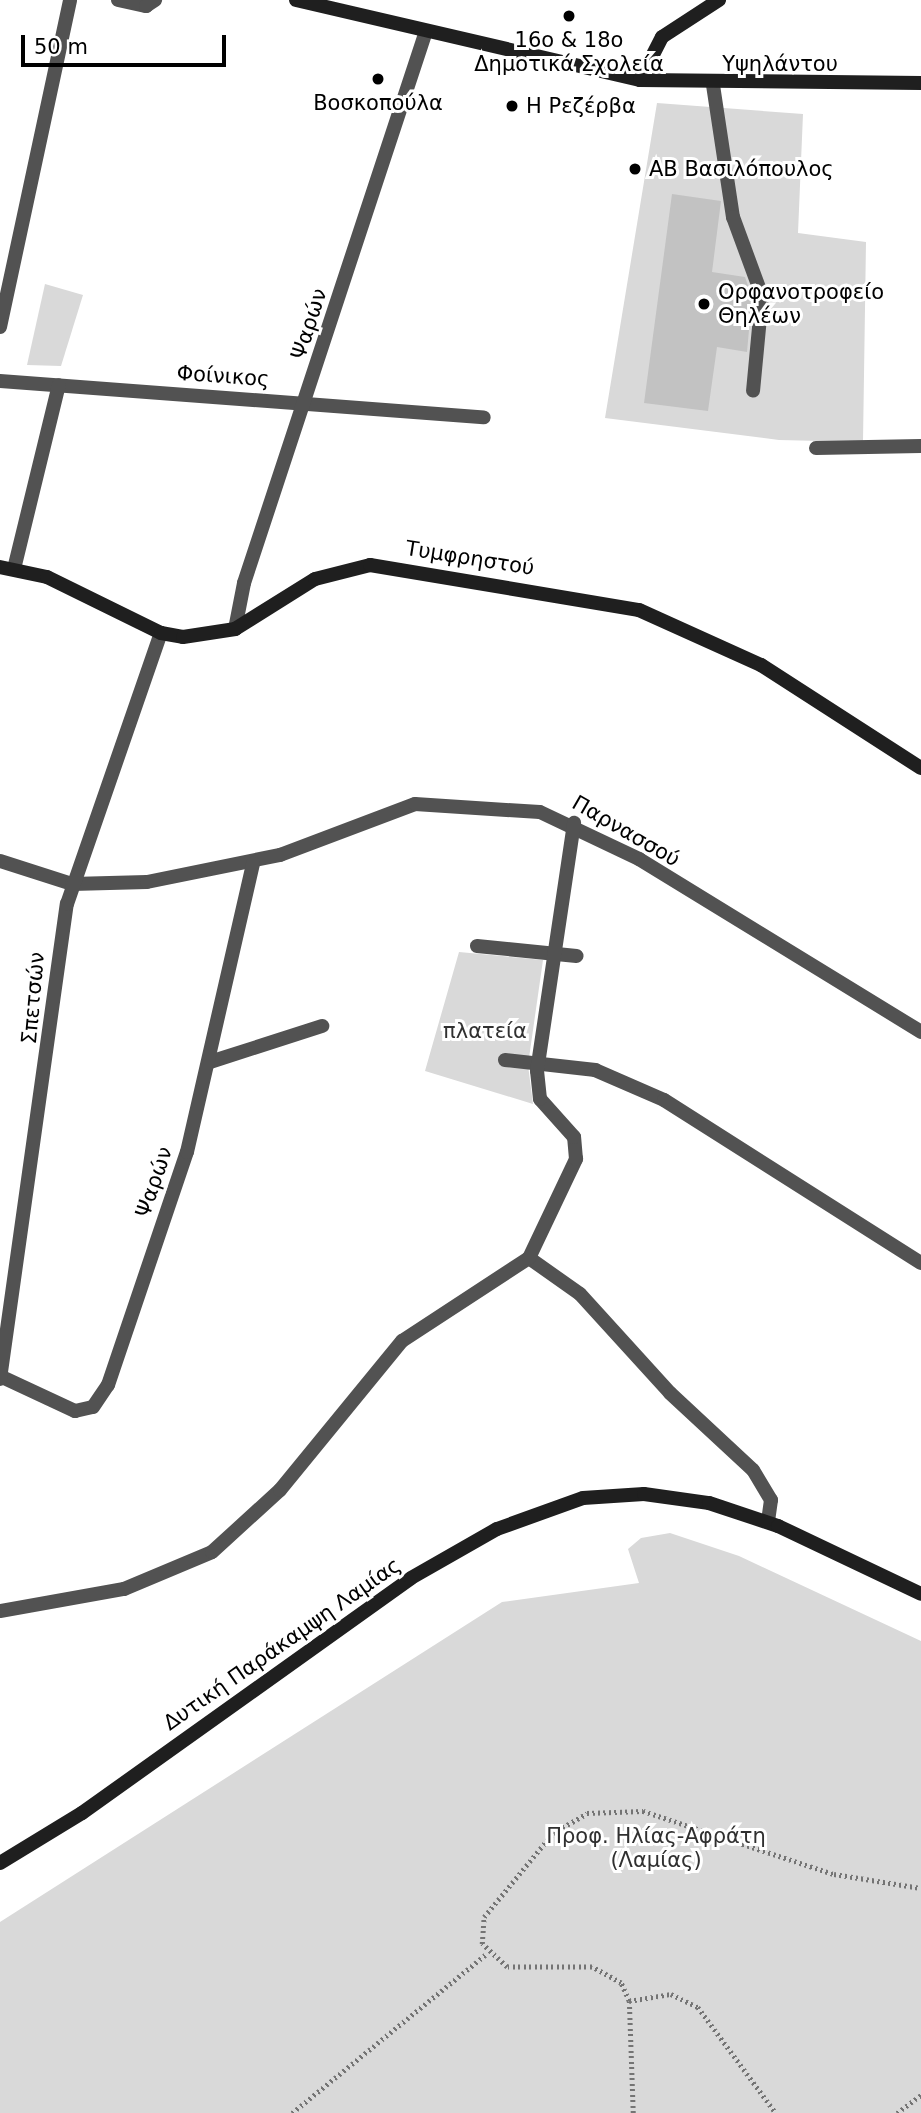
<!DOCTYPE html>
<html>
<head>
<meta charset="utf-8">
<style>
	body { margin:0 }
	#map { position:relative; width:921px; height:2113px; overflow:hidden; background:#fff; font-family:"DejaVu Sans",sans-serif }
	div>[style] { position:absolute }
	.green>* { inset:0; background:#d9d9d9 }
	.building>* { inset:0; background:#c2c2c2 }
	.path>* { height:4.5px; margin-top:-2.25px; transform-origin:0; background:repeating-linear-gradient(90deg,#747474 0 2px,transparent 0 5.5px) }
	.lane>* { height:14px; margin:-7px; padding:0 7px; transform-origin:7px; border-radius:7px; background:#525252 }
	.street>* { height:14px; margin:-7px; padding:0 7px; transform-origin:7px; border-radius:7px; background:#525252 }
	.secondary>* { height:14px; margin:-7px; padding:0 7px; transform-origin:7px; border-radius:7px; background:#1f1f1f }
	.dots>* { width:19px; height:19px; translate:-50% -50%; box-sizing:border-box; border:4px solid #fff; border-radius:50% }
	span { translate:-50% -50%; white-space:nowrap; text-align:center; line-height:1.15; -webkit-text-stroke:6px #fff; paint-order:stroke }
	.poi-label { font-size:21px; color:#000 }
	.left { translate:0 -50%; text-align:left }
	.street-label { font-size:21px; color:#000 }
	.park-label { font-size:21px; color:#303030 }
	.scale { position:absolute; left:21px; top:35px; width:205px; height:32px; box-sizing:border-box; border:4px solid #000; border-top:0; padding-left:9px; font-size:21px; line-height:24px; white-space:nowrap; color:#000; -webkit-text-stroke:5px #fff; paint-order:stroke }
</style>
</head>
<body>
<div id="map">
	<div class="green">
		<i style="clip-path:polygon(657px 103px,803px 114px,798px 233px,866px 242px,863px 442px,779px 440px,605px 418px)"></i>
		<i style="clip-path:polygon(45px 284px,83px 295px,61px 366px,27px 365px)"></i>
		<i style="clip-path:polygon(459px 952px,543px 960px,528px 1065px,533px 1104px,425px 1071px)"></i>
		<i style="clip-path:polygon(670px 1533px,739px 1556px,921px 1641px,921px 2113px,0 2113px,0 1922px,502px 1602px,639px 1583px,628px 1549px,641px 1538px)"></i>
	</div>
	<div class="building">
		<i style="clip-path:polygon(672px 194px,721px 201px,712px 272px,745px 277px,752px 297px,747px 352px,717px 347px,708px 411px,644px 403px)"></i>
	</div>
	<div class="path">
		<i style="left:629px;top:2001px;width:43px;rotate:-9.5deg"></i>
		<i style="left:671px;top:1994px;width:30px;rotate:26deg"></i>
		<i style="left:698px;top:2007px;width:132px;rotate:53.7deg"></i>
		<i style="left:292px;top:2113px;width:251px;rotate:-39.3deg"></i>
		<i style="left:633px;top:2113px;width:112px;rotate:-92deg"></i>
		<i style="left:629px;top:2001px;width:20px;rotate:-114deg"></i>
		<i style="left:621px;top:1983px;width:33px;rotate:-151deg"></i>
		<i style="left:592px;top:1967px;width:85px;rotate:180deg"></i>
		<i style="left:507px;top:1967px;width:34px;rotate:-137deg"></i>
		<i style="left:482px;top:1944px;width:27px;rotate:-86deg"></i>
		<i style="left:484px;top:1917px;width:109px;rotate:-50.6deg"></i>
		<i style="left:553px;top:1833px;width:39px;rotate:-30deg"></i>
		<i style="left:587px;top:1813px;width:56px;rotate:-2deg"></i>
		<i style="left:643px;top:1811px;width:201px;rotate:18.3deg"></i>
		<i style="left:834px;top:1874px;width:88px;rotate:9.1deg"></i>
		<i style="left:897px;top:2113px;width:30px;rotate:-37deg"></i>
	</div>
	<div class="lane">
		<i style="left:118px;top:0;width:29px;rotate:12deg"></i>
		<i style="left:146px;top:6px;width:11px;rotate:-34deg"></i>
		<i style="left:713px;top:85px;width:134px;rotate:81.4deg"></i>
		<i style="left:733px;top:217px;width:84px;rotate:69.8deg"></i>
		<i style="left:762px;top:296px;width:95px;rotate:95.4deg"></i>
	</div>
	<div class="street">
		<i style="left:0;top:327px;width:334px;rotate:-77.9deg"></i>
		<i style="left:0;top:381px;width:485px;rotate:4.3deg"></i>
		<i style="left:816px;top:448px;width:105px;rotate:-1.1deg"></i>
		<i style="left:14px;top:569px;width:189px;rotate:-76.3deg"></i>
		<i style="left:235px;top:629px;width:47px;rotate:-78.9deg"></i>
		<i style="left:244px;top:583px;width:581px;rotate:-71.75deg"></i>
		<i style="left:0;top:861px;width:76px;rotate:17.7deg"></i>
		<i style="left:72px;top:884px;width:75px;rotate:-1.5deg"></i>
		<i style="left:147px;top:882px;width:136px;rotate:-11.5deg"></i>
		<i style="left:280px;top:855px;width:144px;rotate:-20.7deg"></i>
		<i style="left:415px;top:804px;width:125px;rotate:3.7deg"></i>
		<i style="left:540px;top:812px;width:110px;rotate:25.4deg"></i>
		<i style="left:639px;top:859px;width:331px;rotate:31.5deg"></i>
		<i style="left:477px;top:946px;width:100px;rotate:5.7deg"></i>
		<i style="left:505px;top:1060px;width:91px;rotate:6.3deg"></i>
		<i style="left:595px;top:1070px;width:75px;rotate:23.5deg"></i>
		<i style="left:664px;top:1100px;width:304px;rotate:32.4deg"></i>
		<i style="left:210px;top:1062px;width:118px;rotate:-17.8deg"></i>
		<i style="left:529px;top:1258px;width:62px;rotate:35.2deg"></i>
		<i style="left:580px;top:1294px;width:134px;rotate:47.7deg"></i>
		<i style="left:670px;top:1393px;width:113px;rotate:42.9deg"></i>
		<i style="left:753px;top:1470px;width:35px;rotate:59deg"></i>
		<i style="left:771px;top:1500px;width:22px;rotate:98deg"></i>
		<i style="left:0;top:1376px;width:83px;rotate:25deg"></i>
		<i style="left:75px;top:1411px;width:18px;rotate:-13deg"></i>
		<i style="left:93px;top:1407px;width:27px;rotate:-56deg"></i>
		<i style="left:108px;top:1385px;width:246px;rotate:-71.3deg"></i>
		<i style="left:187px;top:1152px;width:296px;rotate:-77.1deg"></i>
		<i style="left:0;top:1379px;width:480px;rotate:-82deg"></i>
		<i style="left:67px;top:904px;width:287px;rotate:-70.9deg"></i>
		<i style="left:0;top:1611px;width:126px;rotate:-10.1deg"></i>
		<i style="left:124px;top:1589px;width:95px;rotate:-22.8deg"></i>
		<i style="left:212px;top:1552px;width:92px;rotate:-42.4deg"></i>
		<i style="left:280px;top:1490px;width:193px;rotate:-50.7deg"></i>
		<i style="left:402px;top:1341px;width:152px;rotate:-33.2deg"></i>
		<i style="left:529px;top:1258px;width:110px;rotate:-64.6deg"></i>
		<i style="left:576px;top:1159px;width:22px;rotate:-95deg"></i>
		<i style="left:574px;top:1137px;width:51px;rotate:-131.8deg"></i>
		<i style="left:540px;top:1099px;width:28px;rotate:-96deg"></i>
		<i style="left:537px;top:1071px;width:251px;rotate:-81.5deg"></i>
	</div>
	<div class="secondary">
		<i style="left:296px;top:0;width:353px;rotate:13.1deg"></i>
		<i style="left:640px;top:80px;width:281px;rotate:0.6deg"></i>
		<i style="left:640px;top:80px;width:48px;rotate:-62.9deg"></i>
		<i style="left:662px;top:37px;width:68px;rotate:-33deg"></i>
		<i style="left:0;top:567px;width:48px;rotate:12deg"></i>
		<i style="left:47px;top:577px;width:127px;rotate:26.2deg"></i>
		<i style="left:161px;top:633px;width:22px;rotate:10deg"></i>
		<i style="left:183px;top:637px;width:53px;rotate:-8.7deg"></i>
		<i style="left:235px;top:629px;width:94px;rotate:-32deg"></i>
		<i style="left:315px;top:579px;width:57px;rotate:-14.3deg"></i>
		<i style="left:370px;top:565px;width:273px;rotate:9.5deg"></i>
		<i style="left:639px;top:610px;width:134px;rotate:24.3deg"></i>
		<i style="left:761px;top:665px;width:190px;rotate:32.8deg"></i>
		<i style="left:0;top:1863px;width:96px;rotate:-31.4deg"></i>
		<i style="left:82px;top:1813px;width:404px;rotate:-35.5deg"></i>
		<i style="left:411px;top:1578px;width:99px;rotate:-29.7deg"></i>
		<i style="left:497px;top:1529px;width:91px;rotate:-19.8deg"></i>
		<i style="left:583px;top:1498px;width:61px;rotate:-3.8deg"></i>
		<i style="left:644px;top:1494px;width:66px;rotate:7.9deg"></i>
		<i style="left:709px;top:1503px;width:73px;rotate:18.4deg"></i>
		<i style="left:778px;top:1526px;width:158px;rotate:25.4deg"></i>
	</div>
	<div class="dots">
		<i style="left:569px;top:16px;background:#000"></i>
		<i style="left:378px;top:79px;background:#000"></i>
		<i style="left:512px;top:106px;background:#000"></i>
		<i style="left:635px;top:169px;background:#000"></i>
		<i style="left:704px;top:304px;background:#000"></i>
	</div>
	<div class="poi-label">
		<span style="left:569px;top:52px">16ο &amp; 18ο<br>Δημοτικά Σχολεία</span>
		<span style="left:378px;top:103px">Βοσκοπούλα</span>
		<span class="left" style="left:526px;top:106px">Η Ρεζέρβα</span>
		<span class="left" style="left:649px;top:169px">ΑΒ Βασιλόπουλος</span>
		<span class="left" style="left:718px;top:304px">Ορφανοτροφείο<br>Θηλέων</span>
	</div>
	<div class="street-label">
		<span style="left:780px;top:64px">Υψηλάντου</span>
		<span style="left:309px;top:324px;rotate:-72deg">Ψαρών</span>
		<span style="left:223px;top:376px;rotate:4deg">Φοίνικος</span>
		<span style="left:470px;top:558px;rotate:9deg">Τυμφρηστού</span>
		<span style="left:626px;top:831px;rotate:30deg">Παρνασσού</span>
		<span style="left:33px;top:998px;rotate:-85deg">Σπετσών</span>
		<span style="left:154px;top:1182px;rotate:-71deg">Ψαρών</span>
		<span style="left:282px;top:1644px;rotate:-35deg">Δυτική Παράκαμψη Λαμίας</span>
	</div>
	<div class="park-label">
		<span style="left:485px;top:1031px">πλατεία</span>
		<span style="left:656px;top:1848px">Προφ. Ηλίας-Αφράτη<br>(Λαμίας)</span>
	</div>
	<div class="scale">50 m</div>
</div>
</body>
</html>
